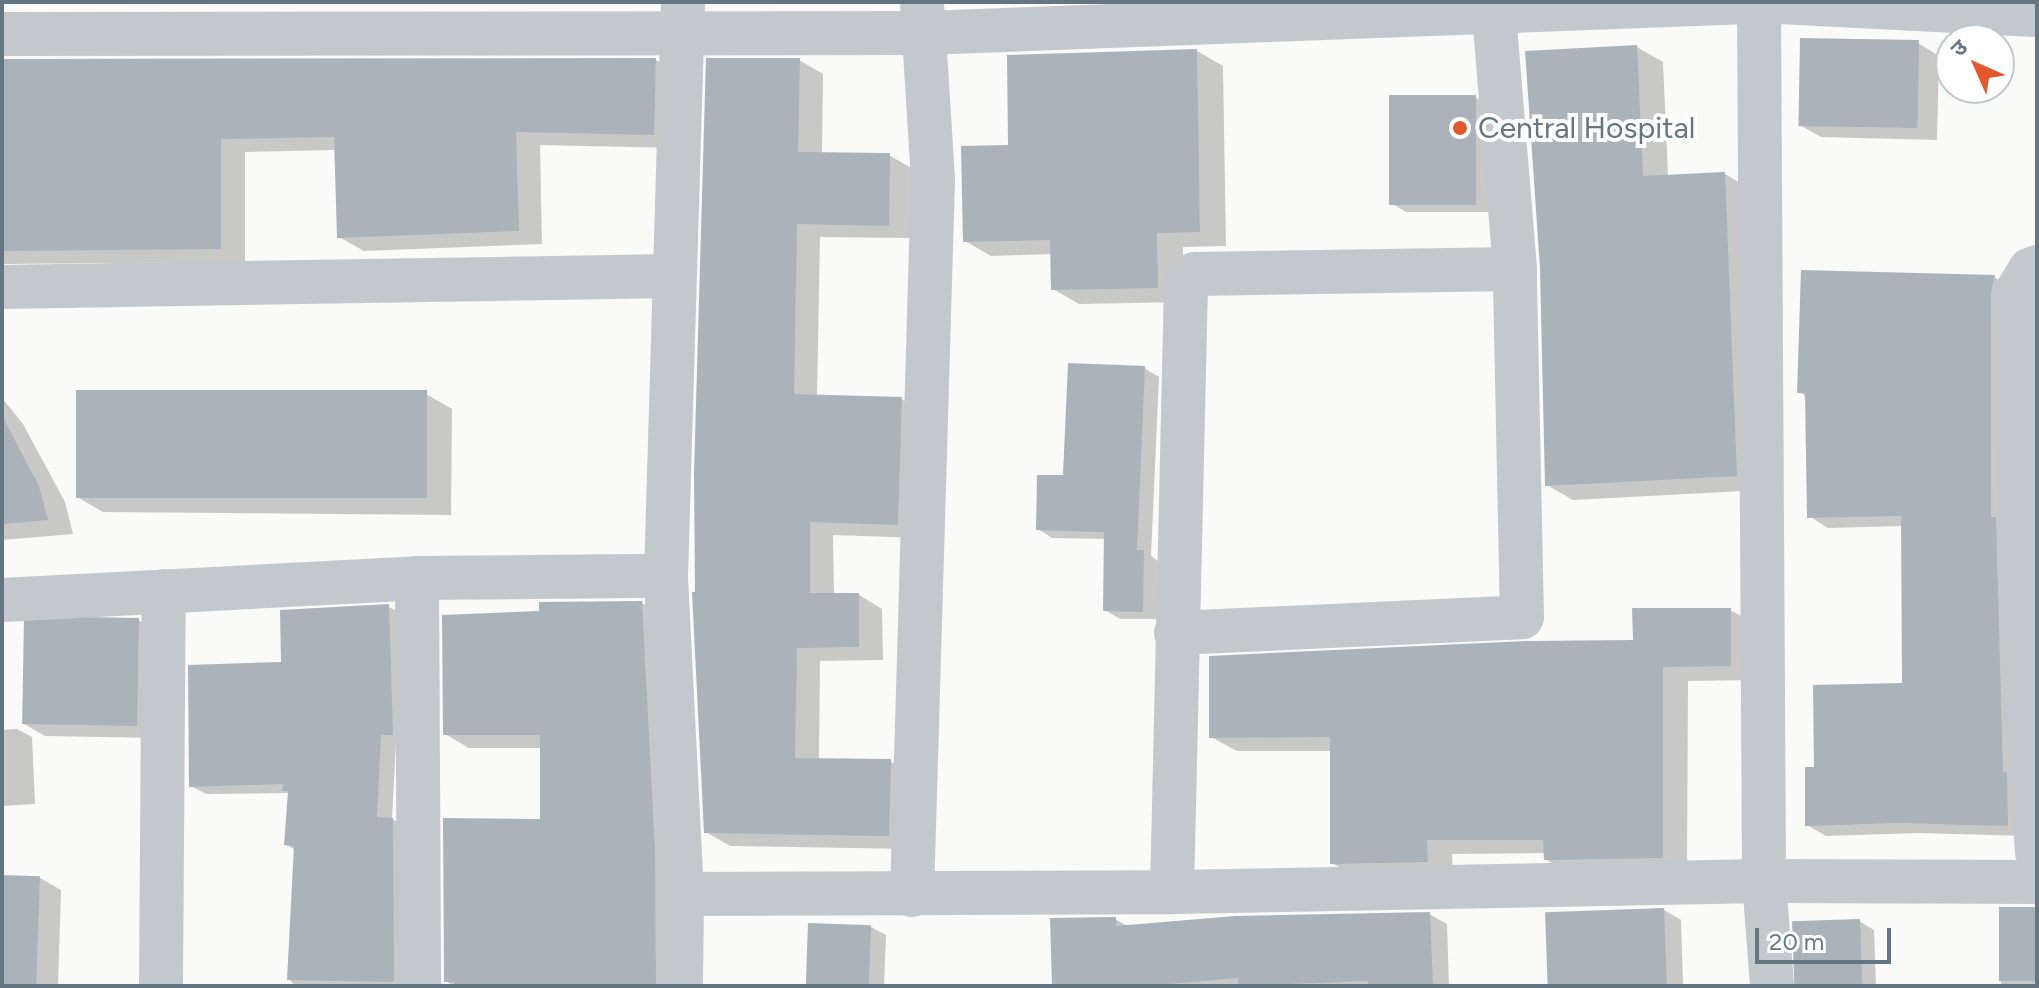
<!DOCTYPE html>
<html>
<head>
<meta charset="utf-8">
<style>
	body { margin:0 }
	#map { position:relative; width:2039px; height:988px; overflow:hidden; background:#fafaf8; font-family:Figtree,"Noto Sans Devanagari",sans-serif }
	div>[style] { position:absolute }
	.shadow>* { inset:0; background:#0003; transform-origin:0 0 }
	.building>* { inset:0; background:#aab3b9; transform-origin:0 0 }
	.street>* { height:44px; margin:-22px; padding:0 22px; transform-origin:22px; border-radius:22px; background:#c3c8cc }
	.dots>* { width:22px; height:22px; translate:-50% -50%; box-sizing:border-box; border:4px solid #fff; border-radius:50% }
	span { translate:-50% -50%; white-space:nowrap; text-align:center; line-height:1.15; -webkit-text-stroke:8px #fff; paint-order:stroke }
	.poi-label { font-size:30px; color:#657683 }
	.left { translate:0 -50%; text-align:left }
	.frame { position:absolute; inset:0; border:4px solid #657683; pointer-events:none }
	.north { position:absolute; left:1935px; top:24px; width:80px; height:80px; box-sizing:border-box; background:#fff; border:2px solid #c1c8cd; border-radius:50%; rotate:315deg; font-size:22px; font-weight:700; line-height:32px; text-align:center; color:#657683 }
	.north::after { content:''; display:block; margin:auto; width:28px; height:36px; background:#e4572e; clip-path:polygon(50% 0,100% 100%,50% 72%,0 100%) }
	.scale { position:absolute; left:1755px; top:928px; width:136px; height:36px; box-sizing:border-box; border:4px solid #657683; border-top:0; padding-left:10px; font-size:24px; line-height:28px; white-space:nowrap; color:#657683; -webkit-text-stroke:6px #fff; paint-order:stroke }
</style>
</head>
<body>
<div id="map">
	<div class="shadow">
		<i style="clip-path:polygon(1918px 43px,1939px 56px,1937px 140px,1821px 137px,1800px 125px)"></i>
		<i style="clip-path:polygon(1637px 47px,1663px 62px,1668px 176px,1725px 174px,1751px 189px,1762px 490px,1573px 500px,1547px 485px,1542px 268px)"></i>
		<i style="clip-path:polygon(1197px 51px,1223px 66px,1226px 246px,1183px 247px,1184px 302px,1079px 304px,1053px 289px,1052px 254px,991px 256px,965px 241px,1010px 147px)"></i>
		<i style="clip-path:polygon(656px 60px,680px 74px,678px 148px,540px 145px,542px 244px,364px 251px,339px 237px,336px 150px,245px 152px,245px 262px,2px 264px,2px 61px)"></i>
		<i style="clip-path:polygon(799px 60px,823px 74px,822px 155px,889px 155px,913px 169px,912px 238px,820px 237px,817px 397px,901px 399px,925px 413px,921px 538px,833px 535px,834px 595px,859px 595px,882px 609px,883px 660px,820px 661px,819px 760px,890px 761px,914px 775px,912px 849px,730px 846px,706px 832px,697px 594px)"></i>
		<i style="clip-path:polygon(1475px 97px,1490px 106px,1499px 212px,1406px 212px,1391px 203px)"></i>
		<i style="clip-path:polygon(1994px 277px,2013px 288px,2027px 836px,1919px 833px,1826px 836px,1807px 825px,1816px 769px,1904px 685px,1903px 526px,1828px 528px,1809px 516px,1807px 397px,1799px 392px)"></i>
		<i style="clip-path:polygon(1144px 368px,1159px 377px,1151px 556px,1158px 561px,1157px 619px,1120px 619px,1105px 610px,1106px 539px,1052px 538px,1038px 529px,1064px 478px)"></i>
		<i style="clip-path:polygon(426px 394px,452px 409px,451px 515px,103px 512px,77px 497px)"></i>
		<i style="clip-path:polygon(2px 398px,23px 424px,65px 502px,73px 534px,2px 540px)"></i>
		<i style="clip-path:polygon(642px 603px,666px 617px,680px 986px,454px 986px,446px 981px,542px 821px,542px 748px,469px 748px,445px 734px,541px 613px)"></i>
		<i style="clip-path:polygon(389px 607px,404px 615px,407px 742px,396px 742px,392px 819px,408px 828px,408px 986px,295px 986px,289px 979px,295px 850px,286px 844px,290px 793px,206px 794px,191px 786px,283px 664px)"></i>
		<i style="clip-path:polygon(1730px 610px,1756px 624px,1756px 680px,1688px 681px,1687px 871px,1571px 874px,1545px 859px,1545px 853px,1452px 854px,1453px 876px,1358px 878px,1332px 863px,1332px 751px,1237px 751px,1211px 737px,1635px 642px)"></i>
		<i style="clip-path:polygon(138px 620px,160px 632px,159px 738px,45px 736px,24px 724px)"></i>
		<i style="clip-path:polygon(17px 729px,32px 737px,35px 804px,2px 806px,2px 730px)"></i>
		<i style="clip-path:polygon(2px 877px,40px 878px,61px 890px,58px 986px,2px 986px)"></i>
		<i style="left:2001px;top:909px;width:36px;height:77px"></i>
		<i style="clip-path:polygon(1664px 910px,1681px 920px,1683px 986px,1550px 986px)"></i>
		<i style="clip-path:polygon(1429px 914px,1447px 924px,1449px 986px,1054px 986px,1115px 919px,1129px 927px)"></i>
		<i style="clip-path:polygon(1859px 921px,1874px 930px,1876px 986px,1799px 986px)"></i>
		<i style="clip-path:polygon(871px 927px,886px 935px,884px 986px,808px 986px)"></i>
	</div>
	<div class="building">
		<i style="left:1800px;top:38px;width:119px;height:88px;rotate:1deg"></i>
		<i style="clip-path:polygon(1637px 45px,1643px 176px,1725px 172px,1737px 476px,1545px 486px,1540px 268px,1525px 51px)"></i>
		<i style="clip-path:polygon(1197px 49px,1200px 232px,1157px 233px,1158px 288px,1051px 290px,1050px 240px,963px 242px,961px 146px,1008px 145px,1007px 55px)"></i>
		<i style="clip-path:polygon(656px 58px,654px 135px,516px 132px,519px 231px,337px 238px,334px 137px,221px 139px,221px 249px,2px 251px,2px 59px)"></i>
		<i style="clip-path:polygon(706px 58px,800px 58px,798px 152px,890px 153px,889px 226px,797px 224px,794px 394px,902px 397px,898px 525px,810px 522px,810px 593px,859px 593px,859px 647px,797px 648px,795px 758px,891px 759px,889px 836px,704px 833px,692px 592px,695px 592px,694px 473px)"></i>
		<i style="left:1389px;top:95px;width:87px;height:110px"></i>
		<i style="clip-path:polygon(1801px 270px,1995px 275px,1991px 292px,1991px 517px,1996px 517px,2003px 772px,2007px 772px,2008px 826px,1898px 823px,1805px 826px,1805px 767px,1814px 767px,1813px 685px,1902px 683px,1901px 516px,1807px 518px,1805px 393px,1797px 393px)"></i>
		<i style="clip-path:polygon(1068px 363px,1145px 366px,1137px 550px,1144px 550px,1143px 612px,1103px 611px,1104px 532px,1036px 530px,1037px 475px,1063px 475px)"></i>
		<i style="left:76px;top:390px;width:351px;height:108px"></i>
		<i style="clip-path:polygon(2px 416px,39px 486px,48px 520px,2px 524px)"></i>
		<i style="clip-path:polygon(642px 601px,655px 851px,656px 986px,454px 986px,454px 982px,444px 982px,443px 818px,540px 819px,540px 735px,443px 735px,442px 615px,539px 611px,539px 602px)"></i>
		<i style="clip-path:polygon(389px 604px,393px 735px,381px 735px,377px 817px,393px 818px,394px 982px,287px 980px,294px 846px,284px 845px,288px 791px,282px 791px,283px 784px,189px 787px,188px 665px,281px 662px,280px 610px)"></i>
		<i style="clip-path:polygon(1632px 608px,1731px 608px,1731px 666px,1663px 667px,1663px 858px,1544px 860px,1543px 840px,1427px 840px,1428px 862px,1330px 864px,1330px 737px,1209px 738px,1209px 656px,1526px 641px,1633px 640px)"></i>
		<i style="left:139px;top:618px;width:108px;height:115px;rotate:91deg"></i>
		<i style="left:2px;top:875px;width:38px;height:111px;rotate:2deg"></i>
		<i style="left:1999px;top:907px;width:38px;height:74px"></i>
		<i style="left:1664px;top:908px;width:78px;height:119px;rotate:88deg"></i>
		<i style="clip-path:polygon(1430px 912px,1433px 986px,1368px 986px,1368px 981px,1238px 986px,1238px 978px,1146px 986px,1052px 986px,1050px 918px,1116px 917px,1116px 926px,1235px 916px)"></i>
		<i style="left:1860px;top:919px;width:67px;height:68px;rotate:88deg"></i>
		<i style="left:808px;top:923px;width:63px;height:63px;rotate:2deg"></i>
	</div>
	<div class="street">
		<i style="left:1759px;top:2px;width:879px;rotate:89.67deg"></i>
		<i style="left:1764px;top:881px;width:105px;rotate:85.6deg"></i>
		<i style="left:1779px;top:2px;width:258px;rotate:2.9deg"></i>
		<i style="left:2px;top:34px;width:922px;rotate:-0.06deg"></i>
		<i style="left:924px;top:33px;width:825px;rotate:-2.15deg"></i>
		<i style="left:2037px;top:267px;width:8px;rotate:157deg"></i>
		<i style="left:2030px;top:270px;width:26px;rotate:122deg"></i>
		<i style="left:2016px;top:292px;width:350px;rotate:88.9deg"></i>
		<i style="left:2023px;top:642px;width:211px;rotate:86.2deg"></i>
		<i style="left:2px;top:287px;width:671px;rotate:-0.94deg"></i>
		<i style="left:417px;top:578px;width:408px;rotate:89.7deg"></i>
		<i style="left:2px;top:600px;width:416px;rotate:-3deg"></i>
		<i style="left:417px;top:578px;width:249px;rotate:-0.5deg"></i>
		<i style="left:1176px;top:633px;width:346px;rotate:-2.6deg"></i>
		<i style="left:1522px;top:617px;width:348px;rotate:-91.2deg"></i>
		<i style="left:1515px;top:269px;width:268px;rotate:-94.7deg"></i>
		<i style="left:1172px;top:892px;width:609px;rotate:-88.68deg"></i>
		<i style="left:1186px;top:283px;width:13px;rotate:-45deg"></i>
		<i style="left:1195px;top:274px;width:320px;rotate:-0.9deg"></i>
		<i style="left:682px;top:894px;width:490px;rotate:-0.2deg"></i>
		<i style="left:1172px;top:892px;width:592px;rotate:-1.06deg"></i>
		<i style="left:1764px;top:881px;width:273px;rotate:0.2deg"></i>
		<i style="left:912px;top:895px;width:716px;rotate:-88.32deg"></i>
		<i style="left:933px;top:179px;width:177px;rotate:-93.6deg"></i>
		<i style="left:161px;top:986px;width:395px;rotate:-89.6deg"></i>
		<i style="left:681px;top:986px;width:92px;rotate:-89.4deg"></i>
		<i style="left:682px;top:894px;width:318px;rotate:-92.9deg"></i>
		<i style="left:666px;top:576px;width:574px;rotate:-88.3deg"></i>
	</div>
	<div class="dots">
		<i style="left:1460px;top:128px;background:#e4572e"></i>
	</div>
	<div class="poi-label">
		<span class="left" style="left:1478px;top:128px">Central Hospital</span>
	</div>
	<div class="frame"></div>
	<div class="north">उ</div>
	<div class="scale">20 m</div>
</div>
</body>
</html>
